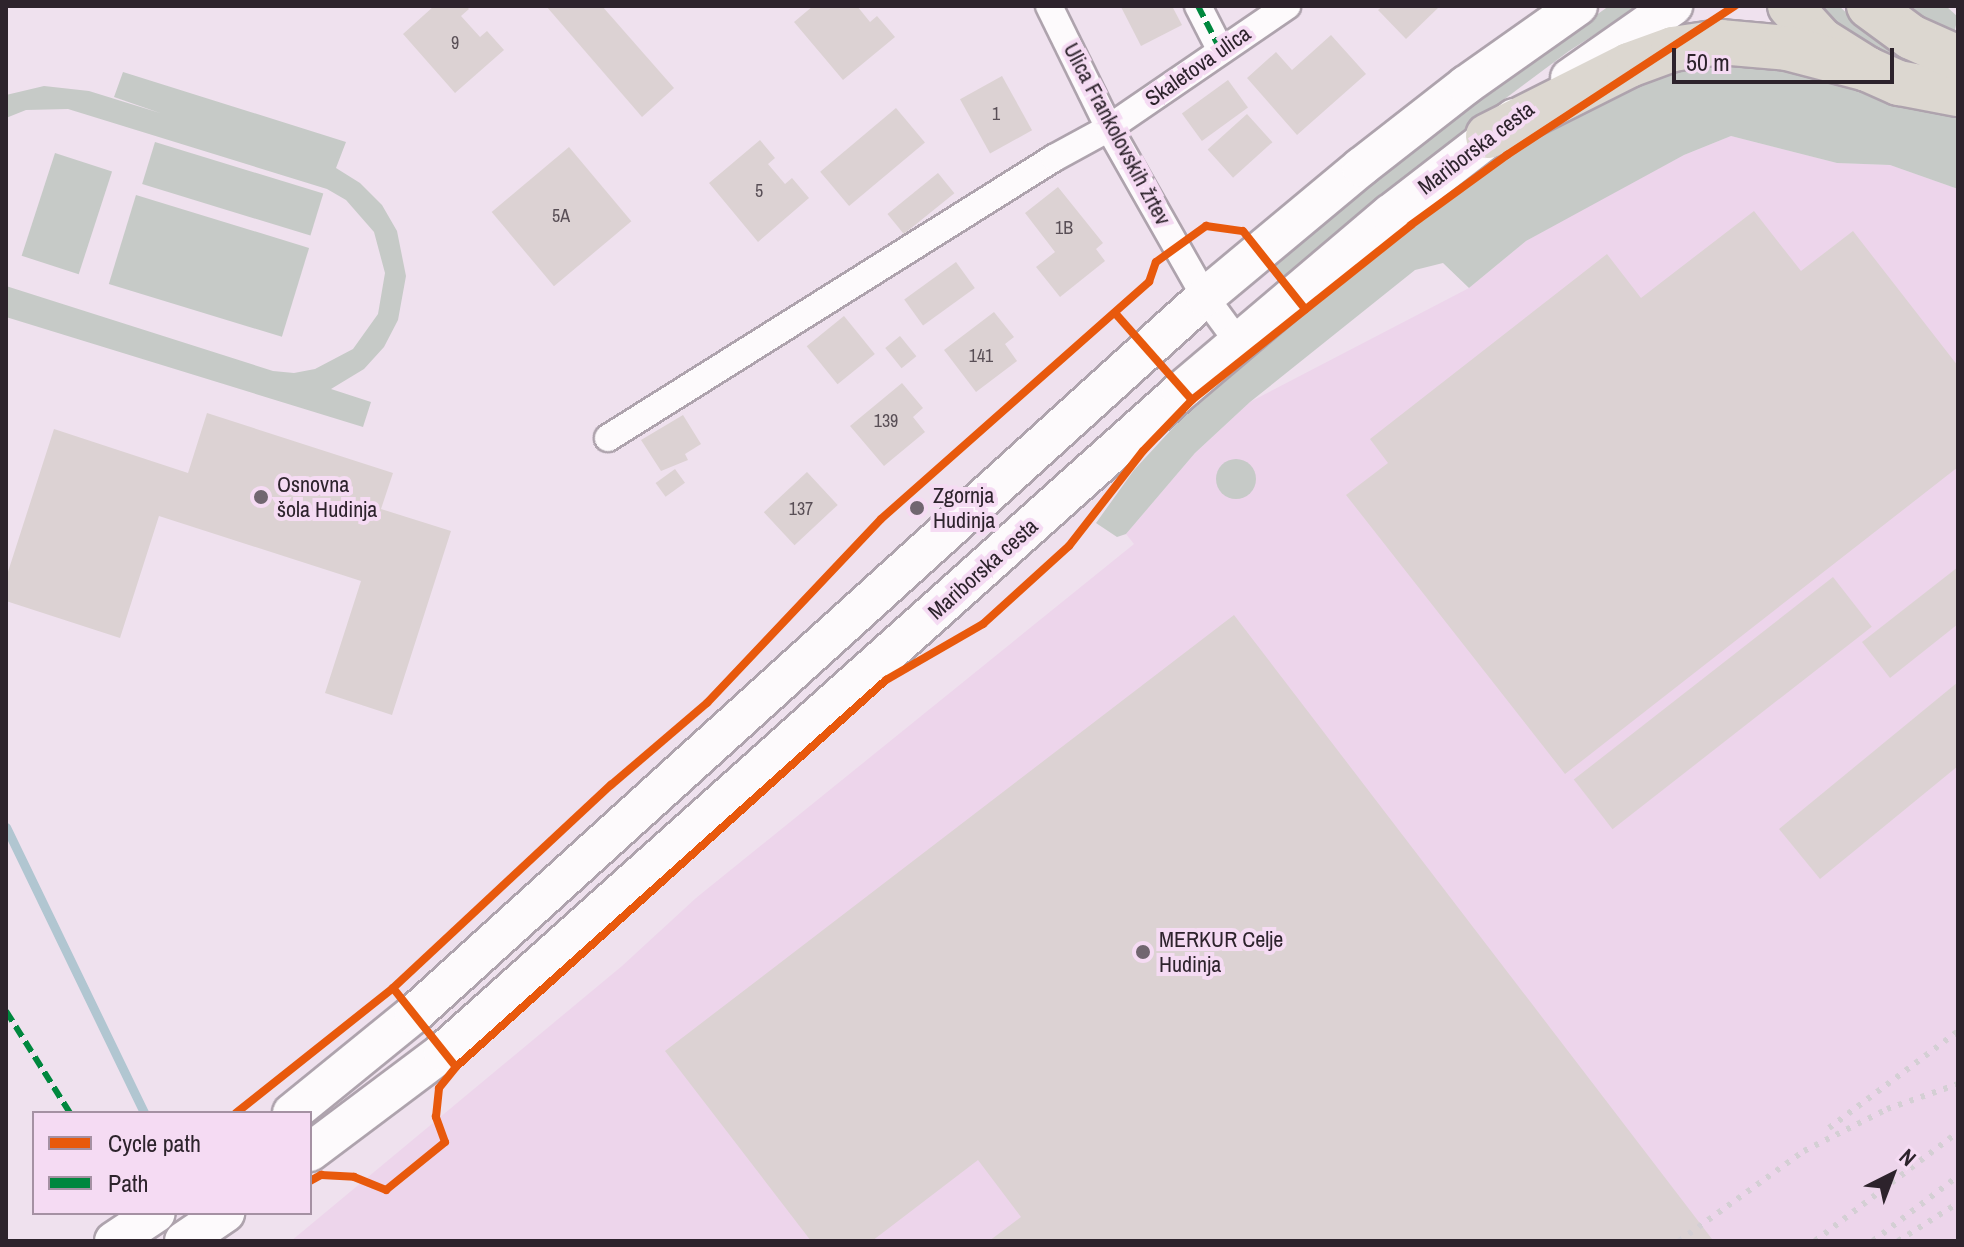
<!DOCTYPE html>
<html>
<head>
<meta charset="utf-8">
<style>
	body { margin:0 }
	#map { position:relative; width:1964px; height:1247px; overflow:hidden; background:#efe1ee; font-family:"Archivo Narrow",sans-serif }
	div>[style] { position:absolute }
	.built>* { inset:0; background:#edd5eb }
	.green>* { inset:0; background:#c6cac7; transform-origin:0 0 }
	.round { border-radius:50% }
	.stream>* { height:9px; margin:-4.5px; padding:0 4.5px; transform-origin:4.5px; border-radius:4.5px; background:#b1c6d1 }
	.building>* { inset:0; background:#dcd2d3; transform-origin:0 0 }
	.roads { filter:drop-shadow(2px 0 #aea3ad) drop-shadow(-2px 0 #aea3ad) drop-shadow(0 2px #aea3ad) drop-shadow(0 -2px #aea3ad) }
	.minor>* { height:26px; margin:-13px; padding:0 13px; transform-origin:13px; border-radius:13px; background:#fdfafc }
	.secondary>* { height:38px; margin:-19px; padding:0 19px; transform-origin:19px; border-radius:19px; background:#fdfafc }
	.motorway>* { height:44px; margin:-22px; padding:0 22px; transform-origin:22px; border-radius:22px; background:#dcd7d0 }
	.rail>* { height:6px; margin-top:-3px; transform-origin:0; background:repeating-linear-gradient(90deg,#d4cfd4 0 4px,transparent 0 12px) }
	.quiet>* { height:6px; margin-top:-3px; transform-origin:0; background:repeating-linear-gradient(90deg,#00873e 0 12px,transparent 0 18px) }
	.cycleway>* { height:8px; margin:-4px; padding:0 4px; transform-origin:4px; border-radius:4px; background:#e8590c }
	.dots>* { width:22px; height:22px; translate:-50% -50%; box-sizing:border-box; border:4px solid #f5dbf3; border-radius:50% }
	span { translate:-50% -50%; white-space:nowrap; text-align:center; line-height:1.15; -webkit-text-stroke:8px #f5dbf3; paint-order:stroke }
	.number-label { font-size:18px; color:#594f56 }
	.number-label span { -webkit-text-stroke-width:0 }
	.street-label { font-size:22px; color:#2d232c }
	.poi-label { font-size:22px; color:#2d232c }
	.left { translate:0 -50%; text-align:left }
	.frame { position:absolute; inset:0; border:8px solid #2d232c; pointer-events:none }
	.legend { position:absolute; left:32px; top:1111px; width:280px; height:104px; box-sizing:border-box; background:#f5dbf3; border:2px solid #a591a3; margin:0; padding:10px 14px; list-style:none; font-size:24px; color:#2d232c }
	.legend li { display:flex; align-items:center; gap:16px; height:40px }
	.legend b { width:40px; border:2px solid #a591a3 }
	.north { position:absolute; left:1852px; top:1135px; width:80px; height:80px; -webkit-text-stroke:6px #f5dbf3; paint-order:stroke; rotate:42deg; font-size:22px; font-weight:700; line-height:32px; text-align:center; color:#2d232c }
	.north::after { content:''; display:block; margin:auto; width:28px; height:36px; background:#2d232c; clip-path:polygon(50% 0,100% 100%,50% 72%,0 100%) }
	.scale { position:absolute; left:1672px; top:48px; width:222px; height:36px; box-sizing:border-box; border:4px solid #2d232c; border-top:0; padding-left:10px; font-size:24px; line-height:28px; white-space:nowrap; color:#2d232c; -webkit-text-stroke:6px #f5dbf3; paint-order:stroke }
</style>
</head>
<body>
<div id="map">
	<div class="built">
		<i style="clip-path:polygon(1731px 136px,1837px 163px,1890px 165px,1958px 189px,1958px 1241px,291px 1241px,622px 966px,696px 898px,1134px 544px,1126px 534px,1195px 453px,1250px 402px,1469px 288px,1526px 241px,1596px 201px,1684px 155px)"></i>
	</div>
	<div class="green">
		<i style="clip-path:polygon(1609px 6px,1639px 6px,1569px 51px,1486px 113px,1284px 276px,1271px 263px,1475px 101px)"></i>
		<i style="clip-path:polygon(1809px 6px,1839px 6px,1863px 28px,1899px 52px,1902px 65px,1841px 32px)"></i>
		<i style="clip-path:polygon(1903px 6px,1946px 6px,1958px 17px,1954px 33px)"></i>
		<i style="clip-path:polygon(1720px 50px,1958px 118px,1958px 189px,1890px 165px,1837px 163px,1731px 136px,1684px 155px,1526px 241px,1469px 288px,1443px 263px,1415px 270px,1250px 402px,1195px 453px,1126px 534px,1117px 537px,1096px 523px,1134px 470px,1195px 404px,1304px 306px,1485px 160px,1623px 86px)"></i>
		<i style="clip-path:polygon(123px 72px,346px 142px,336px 168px,360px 183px,382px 205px,397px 231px,406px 276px,398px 320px,384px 347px,364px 369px,331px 389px,371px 402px,363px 427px,6px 317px,6px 286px,273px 371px,294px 373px,315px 369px,353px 349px,378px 314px,385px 273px,374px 232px,346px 200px,327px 189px,68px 109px,26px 110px,6px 118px,6px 95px,44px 86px,89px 91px,160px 113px,114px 97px)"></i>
		<i style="left:155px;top:142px;width:176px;height:44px;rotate:17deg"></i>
		<i style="left:55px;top:153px;width:60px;height:108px;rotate:18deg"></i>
		<i style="left:136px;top:195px;width:181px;height:93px;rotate:17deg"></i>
		<i class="round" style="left:1216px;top:459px;width:40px;height:40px"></i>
	</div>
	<div class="stream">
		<i style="left:6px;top:827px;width:318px;rotate:64.2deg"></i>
	</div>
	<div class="building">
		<i style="clip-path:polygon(434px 6px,466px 6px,469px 9px,461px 16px,480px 37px,487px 31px,504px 50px,455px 93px,403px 34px)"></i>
		<i style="clip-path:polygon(546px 6px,602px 6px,674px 88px,642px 117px)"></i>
		<i style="clip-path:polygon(813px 6px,857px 6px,870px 22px,877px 16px,895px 37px,843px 80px,794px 22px)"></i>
		<i style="clip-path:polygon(1172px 6px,1182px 25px,1141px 46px,1121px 7px)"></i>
		<i style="clip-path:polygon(1383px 6px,1440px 6px,1406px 39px,1378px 10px)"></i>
		<i style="clip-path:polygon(1331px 35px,1366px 74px,1297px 135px,1247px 78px,1276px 52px,1292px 70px)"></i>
		<i style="left:1002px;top:76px;width:62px;height:48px;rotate:61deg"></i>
		<i style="left:1228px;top:80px;width:34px;height:57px;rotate:54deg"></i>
		<i style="left:896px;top:108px;width:45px;height:99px;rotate:50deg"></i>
		<i style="left:1247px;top:114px;width:38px;height:53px;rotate:48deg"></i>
		<i style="clip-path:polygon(760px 140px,775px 158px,768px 164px,785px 184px,792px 178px,809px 198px,758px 242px,709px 183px)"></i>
		<i style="left:569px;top:147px;width:97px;height:101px;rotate:50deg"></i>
		<i style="left:938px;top:173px;width:26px;height:65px;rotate:51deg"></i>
		<i style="clip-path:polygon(1058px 187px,1103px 243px,1096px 249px,1105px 261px,1060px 297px,1036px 267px,1055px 252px,1025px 213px)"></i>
		<i style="clip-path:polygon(1754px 211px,1801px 271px,1853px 231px,1958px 366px,1958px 467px,1565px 774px,1346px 495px,1388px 463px,1370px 439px,1607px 254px,1641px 298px)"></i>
		<i style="left:956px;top:262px;width:32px;height:64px;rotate:54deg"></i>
		<i style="clip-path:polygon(994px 312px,1014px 337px,1005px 344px,1017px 361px,976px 392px,944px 350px)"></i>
		<i style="left:844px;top:316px;width:49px;height:48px;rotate:51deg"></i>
		<i style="left:900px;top:336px;width:26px;height:19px;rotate:51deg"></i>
		<i style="clip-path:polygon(902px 383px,923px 408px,913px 417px,925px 432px,884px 466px,850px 426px)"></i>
		<i style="clip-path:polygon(207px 413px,393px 473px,381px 509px,451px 531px,392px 715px,325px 693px,361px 581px,159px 516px,120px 638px,6px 601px,6px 578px,54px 429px,188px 473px)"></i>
		<i style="clip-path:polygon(683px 415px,701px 444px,685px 454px,688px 460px,661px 471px,641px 440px)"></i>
		<i style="left:675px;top:469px;width:17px;height:24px;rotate:54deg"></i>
		<i style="left:807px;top:472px;width:45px;height:59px;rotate:47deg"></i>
		<i style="clip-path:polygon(1958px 567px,1958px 624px,1890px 678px,1862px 642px)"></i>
		<i style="left:1833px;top:577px;width:63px;height:329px;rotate:52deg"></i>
		<i style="clip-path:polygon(1234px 615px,1712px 1239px,1709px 1241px,989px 1241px,1021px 1217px,978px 1160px,872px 1241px,811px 1241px,665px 1051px)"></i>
		<i style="clip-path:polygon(1958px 682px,1958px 766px,1820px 879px,1779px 829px)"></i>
	</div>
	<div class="roads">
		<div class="minor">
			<i style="left:1049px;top:6px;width:136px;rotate:63.8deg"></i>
			<i style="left:1109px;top:128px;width:194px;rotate:60.4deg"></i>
			<i style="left:1205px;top:297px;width:56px;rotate:53.7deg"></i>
			<i style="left:1198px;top:6px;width:48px;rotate:62.9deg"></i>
			<i style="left:608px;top:438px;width:527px;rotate:-32.12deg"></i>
			<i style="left:1054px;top:158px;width:63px;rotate:-28.6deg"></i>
			<i style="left:1109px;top:128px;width:216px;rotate:-34.4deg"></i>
		</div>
		<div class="secondary">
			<i style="left:1570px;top:78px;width:126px;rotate:-35deg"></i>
			<i style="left:292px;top:1113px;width:157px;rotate:-39.1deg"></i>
			<i style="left:414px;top:1014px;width:1068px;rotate:-42.19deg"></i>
			<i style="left:1205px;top:297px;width:203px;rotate:-39.8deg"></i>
			<i style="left:1361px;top:167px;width:133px;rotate:-38deg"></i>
			<i style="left:1466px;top:85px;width:137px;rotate:-35.2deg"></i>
			<i style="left:310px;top:1152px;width:166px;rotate:-36.9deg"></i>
			<i style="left:443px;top:1052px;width:991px;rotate:-41.85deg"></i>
			<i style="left:1181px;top:391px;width:274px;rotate:-40.3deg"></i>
			<i style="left:1390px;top:214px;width:157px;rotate:-37.7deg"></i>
			<i style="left:114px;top:1241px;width:50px;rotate:-33.7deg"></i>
			<i style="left:184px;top:1241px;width:50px;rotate:-34.3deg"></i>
		</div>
		<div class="motorway">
			<i style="left:1790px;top:6px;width:46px;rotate:47.6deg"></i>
			<i style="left:1821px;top:40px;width:54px;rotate:32.2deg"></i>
			<i style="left:1867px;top:69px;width:35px;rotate:24deg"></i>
			<i style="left:1899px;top:83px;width:60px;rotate:10.6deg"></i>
			<i style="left:1869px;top:6px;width:52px;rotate:36.4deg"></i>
			<i style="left:1911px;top:37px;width:51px;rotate:24.1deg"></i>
			<i style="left:1488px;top:136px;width:158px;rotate:-26.7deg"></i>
			<i style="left:1629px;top:65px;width:47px;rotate:-20deg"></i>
			<i style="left:1673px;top:49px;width:48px;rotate:-8.5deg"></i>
			<i style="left:1720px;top:42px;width:67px;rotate:5.1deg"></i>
			<i style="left:1787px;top:48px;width:83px;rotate:14.7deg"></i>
		</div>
	</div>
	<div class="rail">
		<i style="left:1829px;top:1128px;width:161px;rotate:-36.9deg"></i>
		<i style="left:1679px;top:1241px;width:154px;rotate:-35.8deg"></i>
		<i style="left:1804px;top:1151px;width:93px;rotate:-26.8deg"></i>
		<i style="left:1887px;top:1109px;width:75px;rotate:-19.4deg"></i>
		<i style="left:1815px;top:1241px;width:180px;rotate:-37.3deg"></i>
		<i style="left:1873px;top:1241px;width:107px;rotate:-37.4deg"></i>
		<i style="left:1898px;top:1241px;width:71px;rotate:-32.3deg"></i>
	</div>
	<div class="quiet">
		<i style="left:1198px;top:6px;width:48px;rotate:62.9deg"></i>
		<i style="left:6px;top:1011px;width:120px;rotate:57.9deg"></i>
	</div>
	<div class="cycleway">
		<i style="left:1115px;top:313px;width:116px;rotate:48.5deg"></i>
		<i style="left:393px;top:988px;width:101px;rotate:51.4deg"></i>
		<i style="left:236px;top:1113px;width:201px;rotate:-38.5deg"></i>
		<i style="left:393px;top:988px;width:298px;rotate:-43deg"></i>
		<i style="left:611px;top:785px;width:126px;rotate:-40.5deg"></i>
		<i style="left:707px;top:703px;width:253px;rotate:-46.6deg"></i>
		<i style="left:881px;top:519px;width:358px;rotate:-41.5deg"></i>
		<i style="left:1149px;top:282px;width:21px;rotate:-71deg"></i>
		<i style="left:1156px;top:262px;width:62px;rotate:-35.8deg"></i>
		<i style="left:1206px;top:226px;width:37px;rotate:8deg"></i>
		<i style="left:1243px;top:231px;width:100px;rotate:51.5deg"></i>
		<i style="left:310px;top:1181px;width:13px;rotate:-29deg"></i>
		<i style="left:321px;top:1175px;width:33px;rotate:3deg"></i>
		<i style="left:354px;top:1177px;width:35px;rotate:22deg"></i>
		<i style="left:386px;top:1190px;width:76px;rotate:-39.1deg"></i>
		<i style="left:445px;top:1142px;width:27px;rotate:-110deg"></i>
		<i style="left:436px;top:1117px;width:29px;rotate:-84deg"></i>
		<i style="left:439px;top:1088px;width:27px;rotate:-51deg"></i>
		<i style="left:456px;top:1067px;width:579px;rotate:-41.99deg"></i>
		<i style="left:886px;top:680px;width:112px;rotate:-30deg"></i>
		<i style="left:983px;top:624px;width:116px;rotate:-42.2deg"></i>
		<i style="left:1069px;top:546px;width:120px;rotate:-52.1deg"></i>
		<i style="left:1143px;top:451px;width:71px;rotate:-46.1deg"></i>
		<i style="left:1192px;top:400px;width:280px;rotate:-38.6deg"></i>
		<i style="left:1411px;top:225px;width:119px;rotate:-36.1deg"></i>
		<i style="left:1507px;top:155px;width:272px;rotate:-33.2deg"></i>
	</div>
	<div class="dots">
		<i style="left:261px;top:497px;background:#716670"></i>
		<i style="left:917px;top:508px;background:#716670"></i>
		<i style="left:1143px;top:952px;background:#716670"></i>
	</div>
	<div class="number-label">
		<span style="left:455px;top:43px">9</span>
		<span style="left:996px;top:114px">1</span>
		<span style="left:759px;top:191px">5</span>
		<span style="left:561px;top:216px">5A</span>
		<span style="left:1064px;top:228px">1B</span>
		<span style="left:981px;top:356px">141</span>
		<span style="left:886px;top:421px">139</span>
		<span style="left:801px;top:509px">137</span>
	</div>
	<div class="street-label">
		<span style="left:1198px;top:66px;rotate:-35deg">Skaletova ulica</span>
		<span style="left:1117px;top:134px;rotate:62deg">Ulica Frankolovskih žrtev</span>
		<span style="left:1476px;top:148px;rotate:-37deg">Mariborska cesta</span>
		<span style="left:983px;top:569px;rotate:-42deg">Mariborska cesta</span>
	</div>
	<div class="poi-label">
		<span class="left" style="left:277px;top:497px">Osnovna<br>šola Hudinja</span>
		<span class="left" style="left:933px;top:508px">Zgornja<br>Hudinja</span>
		<span class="left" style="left:1159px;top:952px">MERKUR Celje<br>Hudinja</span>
	</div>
	<div class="frame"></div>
	<ul class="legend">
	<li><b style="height:10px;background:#e8590c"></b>Cycle path</li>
	<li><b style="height:10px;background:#00873e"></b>Path</li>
	</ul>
	<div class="north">N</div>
	<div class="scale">50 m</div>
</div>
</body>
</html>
